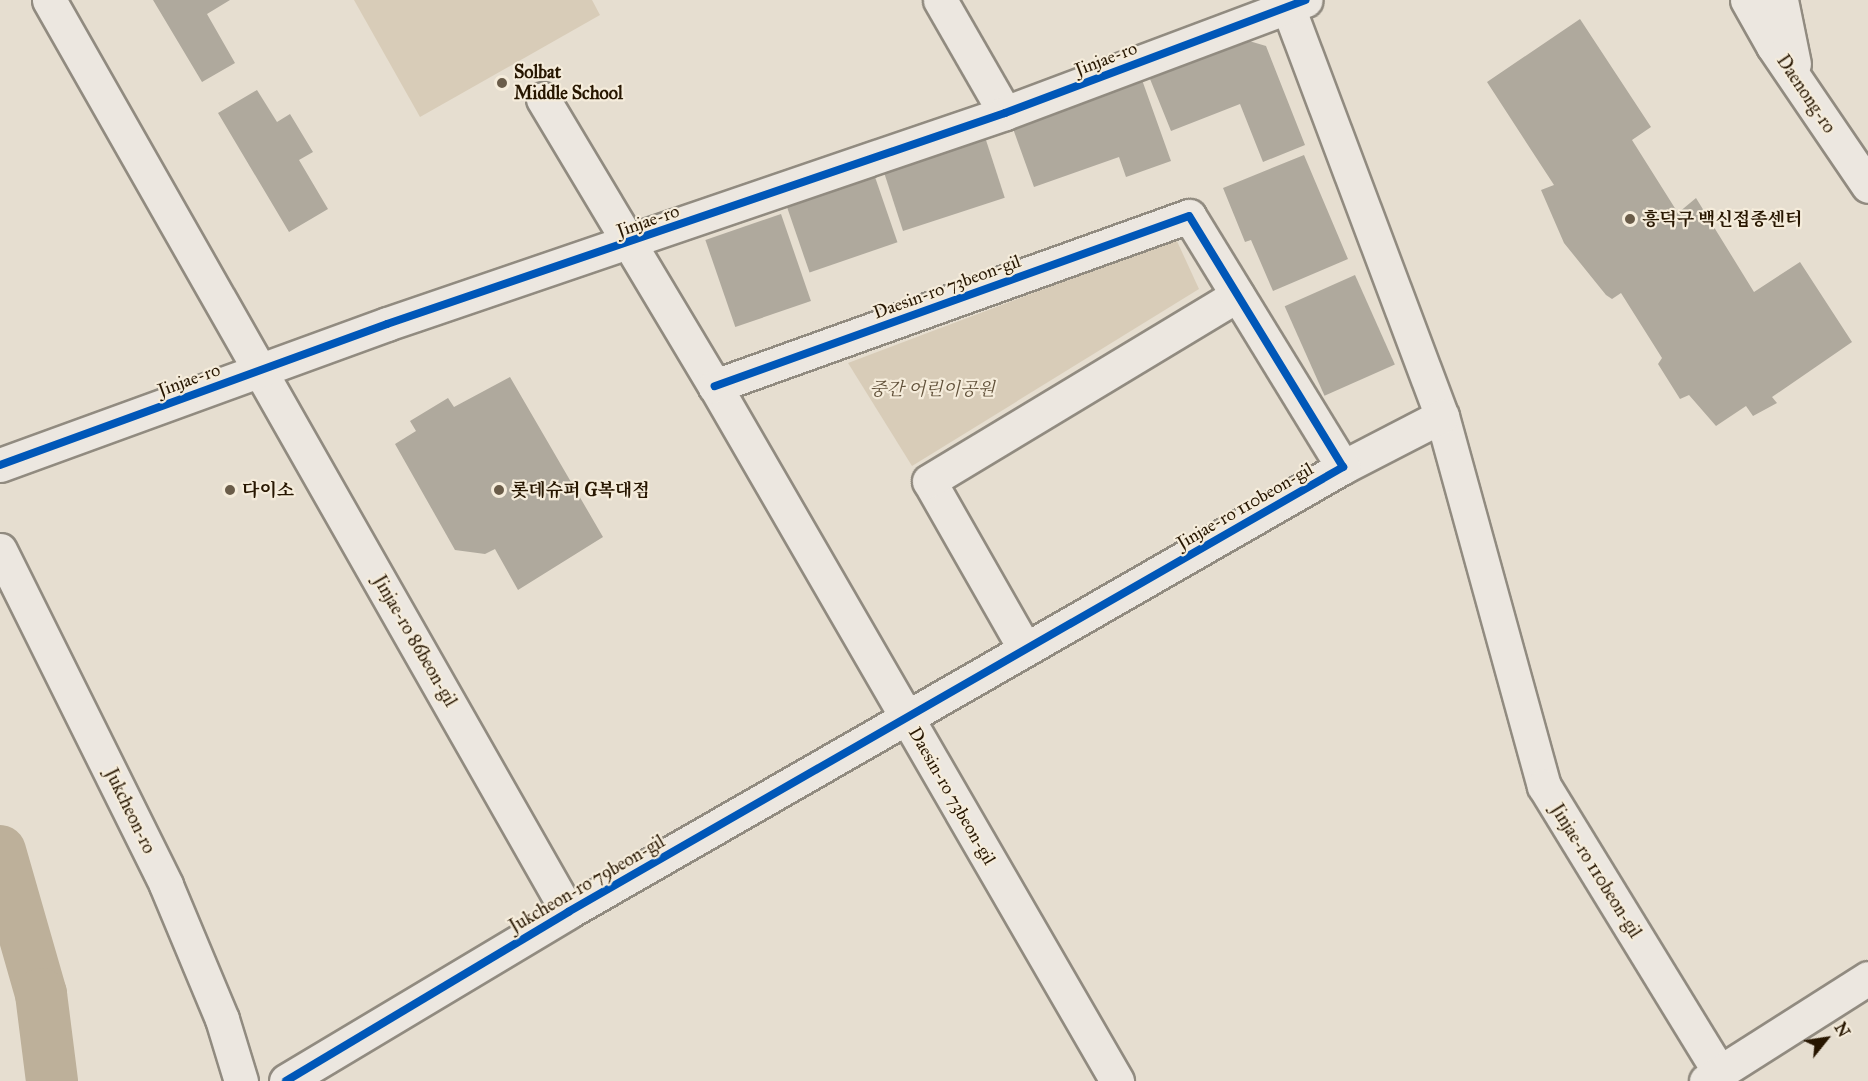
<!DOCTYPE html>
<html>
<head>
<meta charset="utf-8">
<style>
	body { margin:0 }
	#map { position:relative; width:1868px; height:1081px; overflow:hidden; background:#e6ded0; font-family:"IM FELL Great Primer","Noto Serif KR",serif }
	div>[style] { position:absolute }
	.green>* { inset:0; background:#d8ccb8 }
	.river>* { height:52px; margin:-26px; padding:0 26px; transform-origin:26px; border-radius:26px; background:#bdb09a }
	.building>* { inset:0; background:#afa99d; transform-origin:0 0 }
	.roads { filter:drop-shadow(2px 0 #918b80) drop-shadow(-2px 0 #918b80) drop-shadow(0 2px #918b80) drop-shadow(0 -2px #918b80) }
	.minor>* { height:33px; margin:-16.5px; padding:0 16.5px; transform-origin:16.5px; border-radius:16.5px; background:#ece7e0 }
	.cycleway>* { height:8px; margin:-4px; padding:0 4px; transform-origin:4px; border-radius:4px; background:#0057b8 }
	.dots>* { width:16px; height:16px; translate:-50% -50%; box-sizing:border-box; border:3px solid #f5ecdb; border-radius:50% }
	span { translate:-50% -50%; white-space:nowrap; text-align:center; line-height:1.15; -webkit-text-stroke:4.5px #f5ecdb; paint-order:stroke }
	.street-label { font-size:18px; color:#271600 }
	.poi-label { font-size:18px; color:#271600; font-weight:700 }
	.left { translate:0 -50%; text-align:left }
	.park-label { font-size:18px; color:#61513a; font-style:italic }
	.north { position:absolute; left:1796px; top:1009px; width:60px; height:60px; -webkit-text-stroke:4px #f5ecdb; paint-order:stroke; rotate:60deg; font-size:16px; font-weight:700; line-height:24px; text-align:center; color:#271600 }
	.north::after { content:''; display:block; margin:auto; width:21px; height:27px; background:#271600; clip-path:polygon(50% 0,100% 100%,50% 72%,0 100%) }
</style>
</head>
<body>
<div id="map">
	<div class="green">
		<i style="clip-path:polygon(354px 0,592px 0,600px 15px,420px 117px)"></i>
		<i style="clip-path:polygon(1176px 239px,1199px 289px,912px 466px,848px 363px)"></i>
	</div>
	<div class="river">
		<i style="left:0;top:851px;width:149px;rotate:74deg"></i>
		<i style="left:41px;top:994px;width:88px;rotate:82.8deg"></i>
	</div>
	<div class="building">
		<i style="clip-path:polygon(153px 0,230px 0,207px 14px,235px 63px,202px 82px)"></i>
		<i style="clip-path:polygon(1580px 19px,1651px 127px,1632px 140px,1678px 213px,1696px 198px,1754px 292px,1800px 262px,1852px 342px,1772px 397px,1777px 403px,1753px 416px,1746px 406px,1716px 426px,1689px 395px,1680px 399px,1658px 364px,1662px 358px,1621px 293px,1612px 299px,1606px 295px,1564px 243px,1541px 190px,1554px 185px,1487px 82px)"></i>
		<i style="clip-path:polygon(1239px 38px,1266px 46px,1305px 145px,1263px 162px,1240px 104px,1171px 131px,1148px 74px)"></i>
		<i style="clip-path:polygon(1141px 77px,1171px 161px,1126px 177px,1119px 157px,1034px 187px,1011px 123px)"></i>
		<i style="clip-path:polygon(257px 90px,277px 122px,290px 114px,313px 152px,299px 160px,328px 209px,289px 232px,218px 113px)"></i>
		<i style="left:985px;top:137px;width:64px;height:107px;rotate:72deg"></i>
		<i style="clip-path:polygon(1304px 155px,1348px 259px,1273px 291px,1251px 240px,1245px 242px,1223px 188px)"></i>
		<i style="left:875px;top:177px;width:69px;height:93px;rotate:71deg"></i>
		<i style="left:781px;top:214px;width:92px;height:80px;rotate:71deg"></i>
		<i style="left:1355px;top:275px;width:98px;height:77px;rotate:66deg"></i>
		<i style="clip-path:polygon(510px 377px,603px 537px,518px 590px,495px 549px,485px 554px,455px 550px,395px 444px,416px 431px,410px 421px,448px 398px,454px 407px)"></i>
	</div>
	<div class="roads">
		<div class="minor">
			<i style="left:49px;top:0;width:1049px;rotate:60.36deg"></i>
			<i style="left:940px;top:0;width:130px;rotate:60.1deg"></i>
			<i style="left:1747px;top:0;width:53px;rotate:60.5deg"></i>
			<i style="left:1773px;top:46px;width:169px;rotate:55.8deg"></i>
			<i style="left:1781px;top:0;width:65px;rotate:78.5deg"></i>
			<i style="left:1288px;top:7px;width:437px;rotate:69.4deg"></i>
			<i style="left:1442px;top:416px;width:384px;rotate:74.6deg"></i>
			<i style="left:1544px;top:786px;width:337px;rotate:58.5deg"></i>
			<i style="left:543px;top:99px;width:335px;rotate:59.1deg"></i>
			<i style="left:715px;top:386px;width:803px;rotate:59.95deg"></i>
			<i style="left:0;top:465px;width:412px;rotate:-20deg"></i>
			<i style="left:387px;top:324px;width:653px;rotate:-18.85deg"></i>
			<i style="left:1005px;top:113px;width:321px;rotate:-20.6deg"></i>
			<i style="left:1343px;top:467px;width:111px;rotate:-27.3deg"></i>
			<i style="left:0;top:550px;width:374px;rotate:63.6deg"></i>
			<i style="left:166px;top:885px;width:145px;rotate:67.3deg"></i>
			<i style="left:222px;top:1019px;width:65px;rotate:73deg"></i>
			<i style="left:1025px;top:649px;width:193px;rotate:-119.7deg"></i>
			<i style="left:929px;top:481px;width:360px;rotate:-31.1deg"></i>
			<i style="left:286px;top:1081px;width:329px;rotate:-30.9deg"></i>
			<i style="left:568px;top:912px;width:894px;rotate:-29.86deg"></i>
			<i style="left:1343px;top:467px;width:294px;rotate:-121.5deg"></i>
			<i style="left:1189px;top:216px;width:504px;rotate:160.27deg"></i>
			<i style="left:1706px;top:1081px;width:192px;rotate:-32.4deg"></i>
		</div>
	</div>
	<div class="cycleway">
		<i style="left:0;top:465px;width:412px;rotate:-20deg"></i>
		<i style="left:387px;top:324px;width:653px;rotate:-18.85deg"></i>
		<i style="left:1005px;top:113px;width:321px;rotate:-20.6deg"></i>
		<i style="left:286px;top:1081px;width:329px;rotate:-30.9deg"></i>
		<i style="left:568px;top:912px;width:894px;rotate:-29.86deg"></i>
		<i style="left:1343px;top:467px;width:294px;rotate:-121.5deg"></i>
		<i style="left:1189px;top:216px;width:504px;rotate:160.27deg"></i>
	</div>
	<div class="dots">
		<i style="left:502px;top:83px;background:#6a5c49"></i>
		<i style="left:1630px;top:219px;background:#6a5c49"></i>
		<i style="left:230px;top:490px;background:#6a5c49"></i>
		<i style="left:499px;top:490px;background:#6a5c49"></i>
	</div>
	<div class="street-label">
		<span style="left:1106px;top:59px;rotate:-21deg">Jinjae-ro</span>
		<span style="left:1806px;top:94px;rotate:56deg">Daenong-ro</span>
		<span style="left:648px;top:221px;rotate:-19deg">Jinjae-ro</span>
		<span style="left:947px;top:287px;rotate:-20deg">Daesin-ro 73beon-gil</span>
		<span style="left:189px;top:380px;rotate:-20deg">Jinjae-ro</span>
		<span style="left:1245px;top:506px;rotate:-30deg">Jinjae-ro 110beon-gil</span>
		<span style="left:415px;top:641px;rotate:60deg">Jinjae-ro 86beon-gil</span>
		<span style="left:952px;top:796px;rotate:60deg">Daesin-ro 73beon-gil</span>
		<span style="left:130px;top:811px;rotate:64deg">Jukcheon-ro</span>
		<span style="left:1596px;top:871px;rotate:58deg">Jinjae-ro 110beon-gil</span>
		<span style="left:587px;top:884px;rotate:-30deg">Jukcheon-ro 79beon-gil</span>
	</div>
	<div class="poi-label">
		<span class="left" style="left:514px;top:83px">Solbat<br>Middle School</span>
		<span class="left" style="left:1642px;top:219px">흥덕구 백신접종센터</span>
		<span class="left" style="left:242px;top:490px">다이소</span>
		<span class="left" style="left:511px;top:490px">롯데슈퍼 G복대점</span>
	</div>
	<div class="park-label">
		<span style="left:932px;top:389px">중간 어린이공원</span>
	</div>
	<div class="north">N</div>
</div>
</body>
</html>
